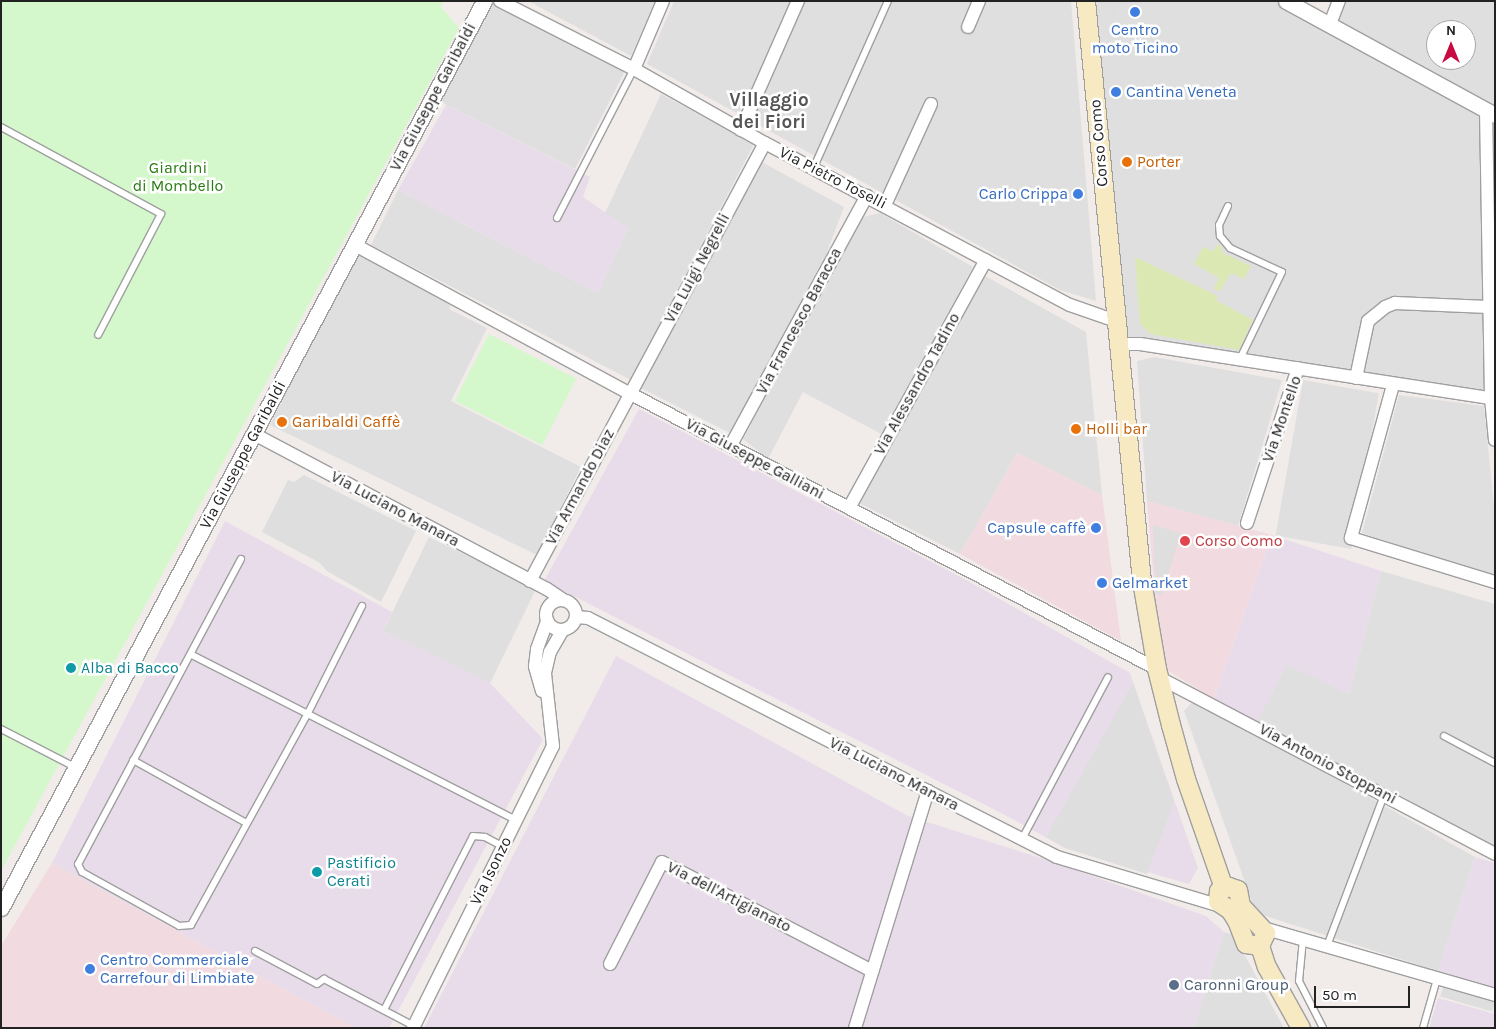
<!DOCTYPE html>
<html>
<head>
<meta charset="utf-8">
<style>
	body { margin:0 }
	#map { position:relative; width:1496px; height:1029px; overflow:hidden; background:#f1ece9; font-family:Karla,sans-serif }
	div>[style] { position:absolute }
	.residential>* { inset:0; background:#e0dfdf; transform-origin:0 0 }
	.commercial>* { inset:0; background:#f1dae0 }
	.industrial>* { inset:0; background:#e9dcea }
	.grass>* { inset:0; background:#dce8b3 }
	.park>* { inset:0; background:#d4f7cb; transform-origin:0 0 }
	.parking>* { inset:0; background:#dedede; transform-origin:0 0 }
	.roads { filter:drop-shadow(1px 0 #9f9f9f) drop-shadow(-1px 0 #9f9f9f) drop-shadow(0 1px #9f9f9f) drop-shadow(0 -1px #9f9f9f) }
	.service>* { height:6px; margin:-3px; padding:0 3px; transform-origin:3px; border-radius:3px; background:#fff }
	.minor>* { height:12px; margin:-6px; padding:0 6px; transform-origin:6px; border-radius:6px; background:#fff }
	.minor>.ring { margin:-6px; padding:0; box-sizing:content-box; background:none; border:12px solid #fff; border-radius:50% }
	.tertiary>* { height:15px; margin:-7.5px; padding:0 7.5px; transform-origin:7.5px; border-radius:7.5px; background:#fff }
	.secondary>* { height:18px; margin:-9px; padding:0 9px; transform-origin:9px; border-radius:9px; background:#f7eac2 }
	.dots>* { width:14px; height:14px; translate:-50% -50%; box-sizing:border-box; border:2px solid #fff; border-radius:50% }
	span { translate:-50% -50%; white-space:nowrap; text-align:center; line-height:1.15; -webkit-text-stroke:5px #fff; paint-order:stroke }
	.shop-label { font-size:16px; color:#366cbe }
	.left { translate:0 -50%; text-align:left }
	.right { translate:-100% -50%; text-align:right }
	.street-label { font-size:16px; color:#222 }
	.food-label { font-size:16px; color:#c56008 }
	.park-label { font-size:16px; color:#287d12 }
	.health-label { font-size:16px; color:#be3a42 }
	.culture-label { font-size:16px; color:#0d838f }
	.service-label { font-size:16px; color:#4e5e75 }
	.quarter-label { font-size:19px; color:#555; font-weight:700 }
	.frame { position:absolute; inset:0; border:2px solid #222; pointer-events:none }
	.north { position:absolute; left:1426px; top:20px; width:50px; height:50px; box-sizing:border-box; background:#fff; border:1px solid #a7a7a7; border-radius:50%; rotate:0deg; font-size:14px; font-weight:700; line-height:20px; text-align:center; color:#222 }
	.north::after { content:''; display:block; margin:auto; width:18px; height:22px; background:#c80b42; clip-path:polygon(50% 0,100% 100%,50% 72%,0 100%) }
	.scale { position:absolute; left:1314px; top:986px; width:96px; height:22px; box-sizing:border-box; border:2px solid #222; border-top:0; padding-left:6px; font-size:15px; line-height:18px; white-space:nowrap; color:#222; -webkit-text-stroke:4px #fff; paint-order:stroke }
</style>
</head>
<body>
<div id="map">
	<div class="residential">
		<i style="clip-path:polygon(488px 1px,627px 67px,575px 169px,446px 105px,436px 96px)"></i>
		<i style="clip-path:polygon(528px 1px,655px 1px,631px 56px)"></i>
		<i style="clip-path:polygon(674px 1px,1071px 1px,1096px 301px,1060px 290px,647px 64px)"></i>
		<i style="clip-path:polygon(1092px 1px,1275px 1px,1495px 117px,1495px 394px,1123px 338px)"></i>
		<i style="clip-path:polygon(evenodd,1342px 1px,1495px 1px,1495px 110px,1334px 22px,1342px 1px,1436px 30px,1466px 30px,1466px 60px,1436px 60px,1436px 30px)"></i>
		<i style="clip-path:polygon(661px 94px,754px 144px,631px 380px,371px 245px,398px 190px,598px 293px,628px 228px,605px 213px)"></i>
		<i style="clip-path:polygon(762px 162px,844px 207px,824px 260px,730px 433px,639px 387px)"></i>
		<i style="clip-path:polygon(880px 213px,973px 267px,883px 435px,803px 392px,768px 459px,743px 439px,863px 217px)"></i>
		<i style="clip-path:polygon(357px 250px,454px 298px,449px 309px,487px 328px,451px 401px,581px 467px,537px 555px,270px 425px)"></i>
		<i style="clip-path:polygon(985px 276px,1086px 332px,1102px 495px,1017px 453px,960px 554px,859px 503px)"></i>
		<i style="clip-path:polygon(1154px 357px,1282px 380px,1238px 526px,1147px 501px,1137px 361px)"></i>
		<i style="left:1303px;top:380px;width:77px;height:158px;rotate:10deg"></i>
		<i style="clip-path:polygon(1399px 395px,1484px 406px,1495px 517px,1495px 576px,1362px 533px)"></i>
		<i style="left:429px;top:537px;width:119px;height:105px;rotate:26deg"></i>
		<i style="clip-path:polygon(1381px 571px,1495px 604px,1495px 847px,1456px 829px,1404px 797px,1255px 725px,1287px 664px,1349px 694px)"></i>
		<i style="clip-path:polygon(1195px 699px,1475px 857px,1438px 971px,1256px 913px,1184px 711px)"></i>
		<i style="clip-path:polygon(1224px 932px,1234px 935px,1284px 1028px,1194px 1028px)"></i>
	</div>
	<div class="commercial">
		<i style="clip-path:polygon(1017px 453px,1102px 495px,1121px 641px,960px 554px)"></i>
		<i style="clip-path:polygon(1147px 501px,1272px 535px,1214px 699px,1167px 670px,1155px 595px)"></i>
		<i style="clip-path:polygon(52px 863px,356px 1028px,1px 1028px,1px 946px)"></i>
	</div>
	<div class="industrial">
		<i style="clip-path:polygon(446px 105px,590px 177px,583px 197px,628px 228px,598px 293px,398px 190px)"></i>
		<i style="clip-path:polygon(639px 409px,968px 581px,1130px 673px,1198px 868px,1189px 884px,1065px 848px,1007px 816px,544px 581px)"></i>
		<i style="clip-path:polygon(225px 521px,392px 612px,383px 631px,490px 683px,543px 739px,389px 1028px,356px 1028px,52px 863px)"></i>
		<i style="clip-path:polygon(1272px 535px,1381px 571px,1349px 694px,1287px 665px,1255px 725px,1214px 699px)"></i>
		<i style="clip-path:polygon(616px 656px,908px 816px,1044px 859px,1206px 916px,1224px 932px,1194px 1028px,424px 1028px)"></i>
		<i style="clip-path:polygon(1475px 857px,1495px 863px,1495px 988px,1438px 971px)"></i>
		<i style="clip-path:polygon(1438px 998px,1495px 1014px,1495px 1028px,1429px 1028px)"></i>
	</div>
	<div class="grass">
		<i style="clip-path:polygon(1219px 243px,1223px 253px,1251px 266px,1244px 279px,1231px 273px,1220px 291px,1214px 289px,1219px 278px,1194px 264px,1203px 247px,1213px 251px)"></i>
		<i style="clip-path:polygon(1135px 257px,1218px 296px,1216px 300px,1253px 320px,1239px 350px,1151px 334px,1140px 324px)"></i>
	</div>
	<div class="park">
		<i style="clip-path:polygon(1px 1px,443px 1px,441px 7px,459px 28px,1px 871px)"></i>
		<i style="left:489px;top:334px;width:98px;height:75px;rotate:27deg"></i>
	</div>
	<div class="parking">
		<i style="clip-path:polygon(1099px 1px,1128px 1px,1116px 11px,1112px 21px)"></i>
		<i style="clip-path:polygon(304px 475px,416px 531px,381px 602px,327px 571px,320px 563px,262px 532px,288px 480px,294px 482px)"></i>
		<i style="clip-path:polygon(1153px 525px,1181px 533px,1162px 595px,1156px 594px)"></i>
		<i style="clip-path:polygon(1133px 683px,1174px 802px,1147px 874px,1065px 848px,1046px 837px)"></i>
		<i style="left:1443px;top:987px;width:54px;height:10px;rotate:16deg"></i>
	</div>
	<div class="roads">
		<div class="service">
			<i style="left:1px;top:127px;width:182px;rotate:28.5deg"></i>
			<i style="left:161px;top:214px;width:136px;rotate:117.5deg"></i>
			<i style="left:814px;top:167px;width:182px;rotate:-66deg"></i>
			<i style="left:1228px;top:206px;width:21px;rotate:115deg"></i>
			<i style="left:1219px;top:225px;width:11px;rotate:85deg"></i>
			<i style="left:1220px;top:236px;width:16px;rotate:50deg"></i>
			<i style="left:1230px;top:248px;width:57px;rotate:24.8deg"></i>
			<i style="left:1282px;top:272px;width:99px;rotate:115.8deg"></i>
			<i style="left:557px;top:218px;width:168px;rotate:-62.7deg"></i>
			<i style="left:241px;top:559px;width:346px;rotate:118.1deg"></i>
			<i style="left:78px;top:864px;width:9px;rotate:63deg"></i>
			<i style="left:82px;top:872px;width:111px;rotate:29.1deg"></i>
			<i style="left:179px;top:926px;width:12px;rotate:-5deg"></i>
			<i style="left:191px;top:925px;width:242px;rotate:-61.1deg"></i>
			<i style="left:308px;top:713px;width:120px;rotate:-63.2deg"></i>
			<i style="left:192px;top:655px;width:364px;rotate:27deg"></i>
			<i style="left:1px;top:729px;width:83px;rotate:27.2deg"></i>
			<i style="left:1444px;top:736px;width:58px;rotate:27.9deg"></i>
			<i style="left:133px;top:760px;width:129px;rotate:29.1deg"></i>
			<i style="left:1022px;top:839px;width:183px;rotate:-62deg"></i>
			<i style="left:1303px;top:939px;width:42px;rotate:95.4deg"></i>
			<i style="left:1299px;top:981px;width:53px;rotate:62.9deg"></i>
			<i style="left:1327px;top:946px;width:161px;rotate:-69.3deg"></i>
			<i style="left:255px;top:951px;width:70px;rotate:28deg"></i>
			<i style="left:317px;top:984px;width:9px;rotate:-36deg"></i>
			<i style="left:324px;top:979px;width:102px;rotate:27.6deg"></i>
			<i style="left:384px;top:1010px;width:195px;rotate:-62.9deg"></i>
			<i style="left:473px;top:836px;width:12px;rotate:5deg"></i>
			<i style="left:485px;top:837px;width:21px;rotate:28deg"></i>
			<i style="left:1423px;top:1028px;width:51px;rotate:-74.1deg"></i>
		</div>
		<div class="minor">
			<i style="left:500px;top:1px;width:150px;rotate:26.9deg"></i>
			<i style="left:634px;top:69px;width:150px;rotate:29.5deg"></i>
			<i style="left:765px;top:143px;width:345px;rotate:28deg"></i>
			<i style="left:1070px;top:305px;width:49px;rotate:19.2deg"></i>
			<i style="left:1330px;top:24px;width:25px;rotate:-69deg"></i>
			<i style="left:968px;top:27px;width:28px;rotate:-67deg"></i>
			<i style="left:634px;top:69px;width:74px;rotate:-66.9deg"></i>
			<i style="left:1486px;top:110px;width:288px;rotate:89deg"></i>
			<i style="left:1491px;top:398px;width:42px;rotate:84.6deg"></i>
			<i style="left:741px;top:130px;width:141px;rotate:-66.2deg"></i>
			<i style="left:885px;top:205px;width:111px;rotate:-65.5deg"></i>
			<i style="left:355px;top:245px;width:311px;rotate:28.4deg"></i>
			<i style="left:629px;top:393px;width:596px;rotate:27.6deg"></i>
			<i style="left:1118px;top:344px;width:22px"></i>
			<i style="left:1140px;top:344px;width:359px;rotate:8.8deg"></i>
			<i style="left:1356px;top:378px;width:58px;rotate:-78.1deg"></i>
			<i style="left:1368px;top:321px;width:22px;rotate:-39deg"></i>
			<i style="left:1385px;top:307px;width:11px;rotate:-22deg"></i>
			<i style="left:1395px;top:303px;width:93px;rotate:2.5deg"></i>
			<i style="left:1393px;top:385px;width:159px;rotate:105.4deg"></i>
			<i style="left:1351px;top:538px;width:151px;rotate:17deg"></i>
			<i style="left:254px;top:434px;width:331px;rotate:27.9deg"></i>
			<i style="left:547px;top:589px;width:18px;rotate:34deg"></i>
			<i style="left:731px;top:445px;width:284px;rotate:-61.4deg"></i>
			<i style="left:849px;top:508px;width:283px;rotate:-61.1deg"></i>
			<i style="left:1247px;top:523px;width:163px;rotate:-71.8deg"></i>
			<i style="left:530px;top:581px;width:497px;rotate:-61.8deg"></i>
			<i class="ring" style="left:546px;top:600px;width:18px;height:18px"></i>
			<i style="left:577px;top:617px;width:11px;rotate:5deg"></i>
			<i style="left:588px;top:618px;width:526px;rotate:27deg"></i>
			<i style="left:1057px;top:857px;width:170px;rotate:16.7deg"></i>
			<i style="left:1160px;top:678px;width:378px;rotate:27.7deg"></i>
			<i style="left:542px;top:691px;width:26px;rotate:-106deg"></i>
			<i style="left:535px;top:666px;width:17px;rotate:-83deg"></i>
			<i style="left:537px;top:649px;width:30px;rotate:-70deg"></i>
			<i style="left:1263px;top:928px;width:241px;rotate:16.1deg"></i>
			<i style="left:610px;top:964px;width:114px;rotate:-63deg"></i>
			<i style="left:662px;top:862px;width:237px;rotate:27.4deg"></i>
			<i style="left:413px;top:1028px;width:315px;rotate:-63.6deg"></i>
			<i style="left:553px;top:746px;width:73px;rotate:-96.3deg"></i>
			<i style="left:545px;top:673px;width:22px;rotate:-77deg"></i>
			<i style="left:550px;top:652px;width:24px;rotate:-60deg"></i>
			<i style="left:855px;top:1028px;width:248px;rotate:-72.9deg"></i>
		</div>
		<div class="tertiary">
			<i style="left:1286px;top:1px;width:238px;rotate:28.6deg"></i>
			<i style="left:1px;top:908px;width:1028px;rotate:-61.96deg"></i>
		</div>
		<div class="secondary">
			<i style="left:1086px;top:1px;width:583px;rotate:84.49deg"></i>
			<i style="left:1142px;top:581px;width:89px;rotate:80.3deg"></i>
			<i style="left:1157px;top:669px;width:58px;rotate:76deg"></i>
			<i style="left:1171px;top:725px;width:56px;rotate:74.5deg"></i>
			<i style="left:1186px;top:779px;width:115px;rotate:70.8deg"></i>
			<i style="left:1229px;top:887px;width:9px;rotate:18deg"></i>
			<i style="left:1238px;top:890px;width:16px;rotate:79deg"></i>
			<i style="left:1241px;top:906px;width:37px;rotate:47deg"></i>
			<i style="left:1266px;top:933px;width:14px;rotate:115deg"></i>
			<i style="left:1260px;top:946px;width:14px;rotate:-172deg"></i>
			<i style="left:1246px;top:944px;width:25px;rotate:-111deg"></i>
			<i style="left:1237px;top:921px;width:13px;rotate:-122deg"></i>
			<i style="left:1230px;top:910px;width:14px;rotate:-146deg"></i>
			<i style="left:1218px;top:902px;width:11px;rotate:-85deg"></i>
			<i style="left:1219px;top:891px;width:11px;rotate:-22deg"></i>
			<i style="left:1260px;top:946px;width:22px;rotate:72deg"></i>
			<i style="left:1267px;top:967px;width:70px;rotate:60.9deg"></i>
		</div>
	</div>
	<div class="dots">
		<i style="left:1135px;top:12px;background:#3f7fe0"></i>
		<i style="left:1116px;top:92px;background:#3f7fe0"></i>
		<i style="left:1127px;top:162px;background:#e8710a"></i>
		<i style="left:1078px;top:194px;background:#3f7fe0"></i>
		<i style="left:282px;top:422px;background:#e8710a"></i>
		<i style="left:1076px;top:429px;background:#e8710a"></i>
		<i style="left:1096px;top:528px;background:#3f7fe0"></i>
		<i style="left:1185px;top:541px;background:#e0444e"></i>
		<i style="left:1102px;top:583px;background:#3f7fe0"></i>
		<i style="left:71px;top:668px;background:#0f9aa8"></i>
		<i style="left:317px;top:872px;background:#0f9aa8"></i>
		<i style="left:90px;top:969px;background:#3f7fe0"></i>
		<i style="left:1174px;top:985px;background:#5c6f8a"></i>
	</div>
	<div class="shop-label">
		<span style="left:1135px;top:39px">Centro<br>moto Ticino</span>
		<span class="left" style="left:1126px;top:92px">Cantina Veneta</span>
		<span class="right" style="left:1068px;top:194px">Carlo Crippa</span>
		<span class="right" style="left:1086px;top:528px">Capsule caffè</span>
		<span class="left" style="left:1112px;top:583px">Gelmarket</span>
		<span class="left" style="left:100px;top:969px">Centro Commerciale<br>Carrefour di Limbiate</span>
	</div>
	<div class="street-label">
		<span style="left:433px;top:97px;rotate:-62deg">Via Giuseppe Garibaldi</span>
		<span style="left:1099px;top:143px;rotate:-95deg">Corso Como</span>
		<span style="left:833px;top:178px;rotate:27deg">Via Pietro Toselli</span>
		<span style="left:697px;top:268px;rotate:-62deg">Via Luigi Negrelli</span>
		<span style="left:799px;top:321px;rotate:-62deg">Via Francesco Baracca</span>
		<span style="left:917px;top:384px;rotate:-61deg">Via Alessandro Tadino</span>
		<span style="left:1282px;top:419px;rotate:-71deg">Via Montello</span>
		<span style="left:243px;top:455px;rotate:-62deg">Via Giuseppe Garibaldi</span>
		<span style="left:755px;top:459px;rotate:28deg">Via Giuseppe Galliani</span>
		<span style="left:580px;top:487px;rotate:-62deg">Via Armando Diaz</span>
		<span style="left:395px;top:509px;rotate:28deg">Via Luciano Manara</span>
		<span style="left:1328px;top:764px;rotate:28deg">Via Antonio Stoppani</span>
		<span style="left:894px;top:774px;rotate:27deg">Via Luciano Manara</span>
		<span style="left:491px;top:871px;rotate:-64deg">Via Isonzo</span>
		<span style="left:729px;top:897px;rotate:27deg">Via dell'Artigianato</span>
	</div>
	<div class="food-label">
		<span class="left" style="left:1137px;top:162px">Porter</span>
		<span class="left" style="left:292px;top:422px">Garibaldi Caffè</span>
		<span class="left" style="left:1086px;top:429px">Holli bar</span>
	</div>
	<div class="park-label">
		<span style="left:178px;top:177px">Giardini<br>di Mombello</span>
	</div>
	<div class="health-label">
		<span class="left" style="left:1195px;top:541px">Corso Como</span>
	</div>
	<div class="culture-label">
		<span class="left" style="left:81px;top:668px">Alba di Bacco</span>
		<span class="left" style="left:327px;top:872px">Pastificio<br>Cerati</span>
	</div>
	<div class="service-label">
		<span class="left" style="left:1184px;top:985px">Caronni Group</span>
	</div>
	<div class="quarter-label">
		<span style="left:769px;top:112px">Villaggio<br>dei Fiori</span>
	</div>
	<div class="frame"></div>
	<div class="north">N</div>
	<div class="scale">50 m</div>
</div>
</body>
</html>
